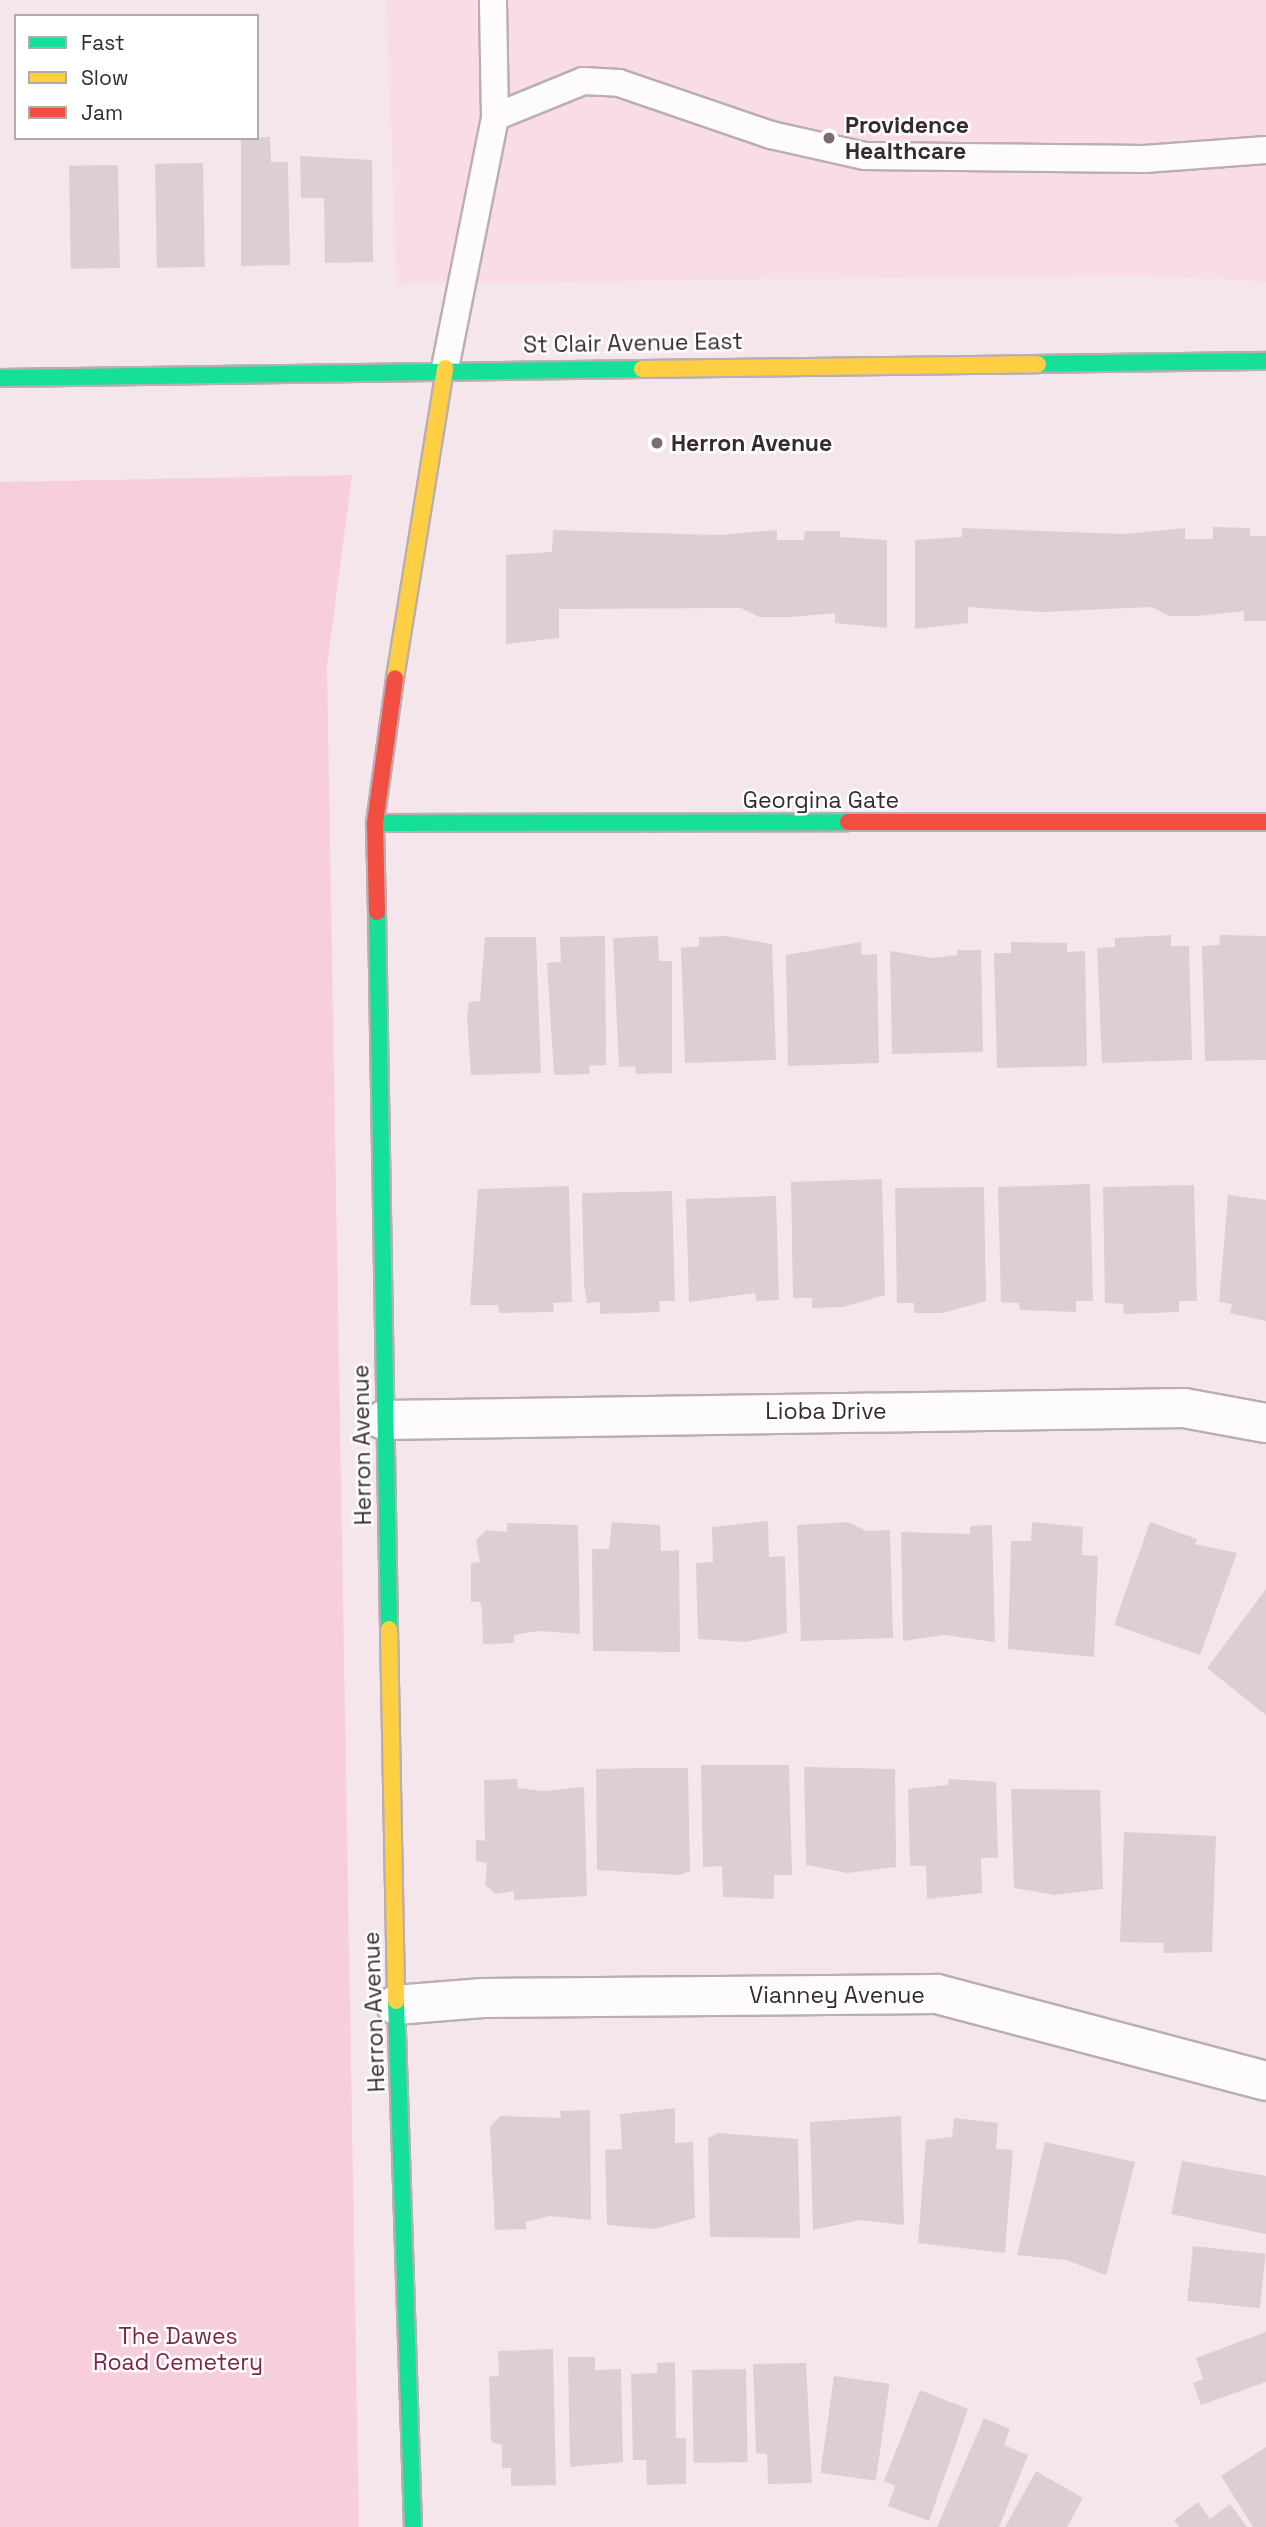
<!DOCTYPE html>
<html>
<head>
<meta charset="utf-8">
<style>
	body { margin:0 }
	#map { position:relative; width:1266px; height:2527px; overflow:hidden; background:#f5e6eb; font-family:"Space Grotesk",sans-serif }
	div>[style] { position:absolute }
	.built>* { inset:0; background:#f9dce4 }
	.green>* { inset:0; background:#f7cfdc }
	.building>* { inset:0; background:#dccfd3; transform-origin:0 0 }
	.roads { filter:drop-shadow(2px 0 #bbaeb2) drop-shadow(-2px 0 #bbaeb2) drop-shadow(0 2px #bbaeb2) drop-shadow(0 -2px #bbaeb2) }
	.lane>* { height:26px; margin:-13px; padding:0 13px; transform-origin:13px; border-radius:13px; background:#fefbfc }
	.street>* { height:38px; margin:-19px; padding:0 19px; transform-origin:19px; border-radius:19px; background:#fefbfc }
	.fast>* { height:16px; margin:-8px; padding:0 8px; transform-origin:8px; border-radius:8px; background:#16e098 }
	.slow>* { height:16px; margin:-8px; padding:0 8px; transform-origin:8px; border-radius:8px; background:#ffcf43 }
	.jam>* { height:16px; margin:-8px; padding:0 8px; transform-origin:8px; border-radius:8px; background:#f24e42 }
	.dots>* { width:19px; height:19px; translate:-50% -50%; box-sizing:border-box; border:4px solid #fff; border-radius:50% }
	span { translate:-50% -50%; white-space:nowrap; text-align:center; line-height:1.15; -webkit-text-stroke:5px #fff; paint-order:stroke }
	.poi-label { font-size:23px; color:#372a2e; font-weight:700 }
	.left { translate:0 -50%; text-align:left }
	.street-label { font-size:23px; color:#372a2e }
	.park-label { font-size:23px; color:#81234a }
	.legend { position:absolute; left:14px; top:14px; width:245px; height:126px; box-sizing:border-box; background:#fff; border:2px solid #afaaab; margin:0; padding:9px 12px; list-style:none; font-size:21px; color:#372a2e }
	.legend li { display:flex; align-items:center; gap:14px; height:35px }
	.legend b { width:35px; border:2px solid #afaaab }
</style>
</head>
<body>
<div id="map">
	<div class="built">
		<i style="clip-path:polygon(386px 0,1266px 0,1266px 282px,1136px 275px,397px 284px)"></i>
	</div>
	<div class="green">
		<i style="clip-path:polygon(352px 475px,327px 667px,359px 2527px,0 2527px,0 482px)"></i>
	</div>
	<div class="building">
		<i style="clip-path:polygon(270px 137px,271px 162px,288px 162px,290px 265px,241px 266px,241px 138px)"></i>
		<i style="clip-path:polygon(300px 156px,372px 160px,373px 262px,325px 263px,324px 198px,301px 198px)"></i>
		<i style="left:203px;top:163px;width:104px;height:48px;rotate:89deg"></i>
		<i style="left:118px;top:165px;width:103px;height:49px;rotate:89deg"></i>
		<i style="clip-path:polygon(1213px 527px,1250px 528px,1250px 536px,1266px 536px,1266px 621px,1244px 621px,1244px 611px,1198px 616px,1169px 616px,1151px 607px,1042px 612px,968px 607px,968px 623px,915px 629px,915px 540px,962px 537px,962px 528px,1125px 534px,1185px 528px,1185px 539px,1213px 539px)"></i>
		<i style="clip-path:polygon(553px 530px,718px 535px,777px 530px,777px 540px,804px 540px,805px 531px,840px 531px,840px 537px,887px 540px,887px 628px,835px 623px,835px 613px,792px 617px,759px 617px,741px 608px,559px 609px,559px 638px,506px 644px,506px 555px,552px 552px)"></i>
		<i style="clip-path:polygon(1171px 935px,1171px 946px,1189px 946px,1192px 1060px,1102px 1063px,1097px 948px,1115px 947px,1115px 938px)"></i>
		<i style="clip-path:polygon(1220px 935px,1266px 936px,1266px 1060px,1205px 1061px,1202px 946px,1219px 945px)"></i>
		<i style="clip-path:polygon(605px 936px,606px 1065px,589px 1066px,590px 1074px,554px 1075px,547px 963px,561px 962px,560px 937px)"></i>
		<i style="clip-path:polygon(658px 936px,659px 961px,672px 961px,672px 1073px,636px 1074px,635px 1066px,619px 1067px,613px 938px)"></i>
		<i style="clip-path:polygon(726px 936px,772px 944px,776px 1060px,685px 1063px,681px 948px,699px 946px,699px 937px)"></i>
		<i style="clip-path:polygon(485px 937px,536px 937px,541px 1073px,471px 1075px,467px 1017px,469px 1002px,480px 1001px)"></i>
		<i style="clip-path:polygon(861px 942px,862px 955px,877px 954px,879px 1063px,788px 1066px,786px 955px)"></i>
		<i style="clip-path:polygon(1011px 942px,1067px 943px,1067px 952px,1085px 951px,1087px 1066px,997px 1068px,994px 953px,1011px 953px)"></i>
		<i style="clip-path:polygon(957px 950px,981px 950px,983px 1052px,892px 1054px,890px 951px,933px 958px,957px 955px)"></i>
		<i style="clip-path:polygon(882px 1179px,885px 1295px,843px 1307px,812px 1308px,812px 1298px,793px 1298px,791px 1182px)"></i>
		<i style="clip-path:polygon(1090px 1184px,1093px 1301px,1076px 1301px,1076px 1312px,1020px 1310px,1019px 1303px,1001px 1302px,998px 1187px)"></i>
		<i style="clip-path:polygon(1194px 1185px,1197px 1301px,1179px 1301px,1179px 1312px,1124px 1314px,1123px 1304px,1105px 1303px,1103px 1187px)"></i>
		<i style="clip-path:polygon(569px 1186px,572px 1302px,553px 1303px,554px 1312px,499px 1313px,498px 1305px,470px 1305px,478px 1189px)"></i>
		<i style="clip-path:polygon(984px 1187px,986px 1301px,943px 1313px,914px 1313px,914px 1303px,897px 1303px,895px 1188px)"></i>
		<i style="clip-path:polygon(672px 1191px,675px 1301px,659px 1301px,660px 1312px,600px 1314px,600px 1302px,587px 1303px,584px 1284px,582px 1193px)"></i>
		<i style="clip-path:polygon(1228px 1195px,1266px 1200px,1266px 1321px,1230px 1313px,1232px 1304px,1219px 1302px)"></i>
		<i style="clip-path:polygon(776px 1196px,779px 1300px,756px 1301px,755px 1293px,689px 1302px,686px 1199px)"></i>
		<i style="clip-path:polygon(768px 1521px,769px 1557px,785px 1556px,787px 1633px,746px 1642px,698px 1639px,696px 1563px,713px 1562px,712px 1527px)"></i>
		<i style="clip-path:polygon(612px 1522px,660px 1525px,661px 1551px,679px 1550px,680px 1652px,593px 1651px,592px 1549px,609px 1549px)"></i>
		<i style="clip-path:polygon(847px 1522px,867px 1531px,890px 1530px,893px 1638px,801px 1641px,797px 1525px)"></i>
		<i style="clip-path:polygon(1032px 1522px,1083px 1527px,1082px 1555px,1098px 1556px,1094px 1657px,1008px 1649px,1011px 1541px,1031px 1541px)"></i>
		<i style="clip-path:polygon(1150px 1522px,1197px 1539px,1195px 1544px,1237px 1553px,1200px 1655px,1114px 1625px)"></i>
		<i style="clip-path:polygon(507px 1523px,578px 1525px,580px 1634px,539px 1631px,514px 1635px,514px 1643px,483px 1644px,482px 1610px,480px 1602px,471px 1602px,471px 1563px,480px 1562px,476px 1540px,486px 1530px,507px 1532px)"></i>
		<i style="clip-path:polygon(992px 1525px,995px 1642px,945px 1635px,903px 1641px,901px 1532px,970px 1534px,970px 1526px)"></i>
		<i style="clip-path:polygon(1266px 1589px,1266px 1715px,1207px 1668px)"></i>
		<i style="clip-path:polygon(701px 1765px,789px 1765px,792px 1875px,774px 1875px,774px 1899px,723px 1897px,722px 1866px,703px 1867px)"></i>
		<i style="clip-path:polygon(804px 1767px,895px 1769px,896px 1867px,848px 1873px,806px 1865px)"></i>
		<i style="clip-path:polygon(645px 1768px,688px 1768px,690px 1871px,680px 1875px,597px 1870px,596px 1769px)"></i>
		<i style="clip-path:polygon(517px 1779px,518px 1788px,543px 1791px,584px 1787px,587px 1896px,514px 1900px,514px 1891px,496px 1894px,485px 1885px,487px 1863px,476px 1861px,476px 1840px,485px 1841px,484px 1780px)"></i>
		<i style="clip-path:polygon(949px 1779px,996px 1782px,998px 1858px,981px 1858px,982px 1893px,927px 1899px,926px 1866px,910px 1866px,908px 1789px,948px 1785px)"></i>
		<i style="clip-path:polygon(1011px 1789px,1100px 1790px,1103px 1889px,1055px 1895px,1014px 1888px)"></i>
		<i style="clip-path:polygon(1124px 1832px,1216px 1836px,1212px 1952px,1163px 1953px,1164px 1943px,1120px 1942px)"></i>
		<i style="clip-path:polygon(675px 2108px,675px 2143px,693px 2142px,695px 2218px,654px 2229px,607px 2225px,605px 2150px,622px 2149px,620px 2114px)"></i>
		<i style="clip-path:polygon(590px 2110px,591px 2220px,549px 2216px,526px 2222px,526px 2229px,495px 2230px,490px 2127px,500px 2116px,561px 2118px,560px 2111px)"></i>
		<i style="clip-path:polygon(901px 2116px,904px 2225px,860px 2220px,813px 2230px,810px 2122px)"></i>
		<i style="clip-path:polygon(954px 2118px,998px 2123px,996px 2149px,1013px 2150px,1005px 2253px,918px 2243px,926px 2140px,952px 2137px)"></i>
		<i style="clip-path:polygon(718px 2133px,798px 2139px,800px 2238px,710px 2237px,708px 2138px)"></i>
		<i style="clip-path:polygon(1045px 2142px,1135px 2162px,1106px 2275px,1066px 2260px,1017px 2255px)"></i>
		<i style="clip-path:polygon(1182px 2161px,1266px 2176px,1266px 2234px,1171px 2214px)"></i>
		<i style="left:1193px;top:2246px;width:73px;height:55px;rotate:6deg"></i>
		<i style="clip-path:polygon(1266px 2332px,1266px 2382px,1201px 2405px,1193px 2383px,1203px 2379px,1196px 2358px)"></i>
		<i style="clip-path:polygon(553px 2349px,556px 2485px,511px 2486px,511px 2468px,502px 2468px,502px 2445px,491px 2442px,489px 2377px,499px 2375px,498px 2351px)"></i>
		<i style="clip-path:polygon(568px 2357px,595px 2357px,595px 2370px,621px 2369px,623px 2462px,570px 2467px)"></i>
		<i style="clip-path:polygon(675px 2362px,676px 2438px,686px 2438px,686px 2484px,647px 2485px,646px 2460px,633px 2460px,631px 2374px,657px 2373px,657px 2363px)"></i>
		<i style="clip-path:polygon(806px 2363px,812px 2483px,768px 2484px,767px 2454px,756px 2453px,753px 2364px)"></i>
		<i style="left:746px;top:2369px;width:93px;height:54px;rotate:89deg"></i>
		<i style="left:834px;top:2376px;width:56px;height:98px;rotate:8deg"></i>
		<i style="clip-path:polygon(920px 2390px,968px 2409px,929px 2521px,888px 2506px,895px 2486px,884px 2481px)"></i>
		<i style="clip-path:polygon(984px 2418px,1010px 2429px,1004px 2445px,1028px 2455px,999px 2527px,937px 2527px)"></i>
		<i style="clip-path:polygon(1266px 2447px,1266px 2527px,1253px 2527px,1221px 2476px)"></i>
		<i style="clip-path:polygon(1036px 2471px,1083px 2498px,1067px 2527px,1005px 2527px)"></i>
		<i style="clip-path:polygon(1198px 2502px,1210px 2519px,1230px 2504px,1247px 2527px,1179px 2527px,1174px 2520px)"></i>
	</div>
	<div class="roads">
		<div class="lane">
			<i style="left:495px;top:117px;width:95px;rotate:-22.2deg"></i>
			<i style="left:583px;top:81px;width:36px;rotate:3deg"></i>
			<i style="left:619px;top:83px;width:161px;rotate:18.9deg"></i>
			<i style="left:771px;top:135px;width:96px;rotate:12.6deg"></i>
			<i style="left:865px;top:156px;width:280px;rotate:0.6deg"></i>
			<i style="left:1145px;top:159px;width:121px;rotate:-4.3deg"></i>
			<i style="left:445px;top:368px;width:256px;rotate:-78.7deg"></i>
			<i style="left:495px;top:117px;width:117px;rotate:-91deg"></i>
		</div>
		<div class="street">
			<i style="left:384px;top:1420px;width:800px;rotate:-0.86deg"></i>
			<i style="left:1184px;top:1408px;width:83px;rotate:10.4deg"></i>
			<i style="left:396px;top:2005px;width:87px;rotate:-4.6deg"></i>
			<i style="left:483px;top:1998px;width:454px;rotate:-0.5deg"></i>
			<i style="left:937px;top:1994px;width:340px;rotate:14.8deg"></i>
		</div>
		<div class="fast">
			<i style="left:1038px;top:364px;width:228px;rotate:-0.8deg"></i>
			<i style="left:0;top:378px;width:642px;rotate:-0.8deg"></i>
			<i style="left:375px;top:823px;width:473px;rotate:-0.1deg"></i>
			<i style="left:377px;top:912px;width:717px;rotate:89.04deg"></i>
			<i style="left:396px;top:2001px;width:526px;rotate:88.15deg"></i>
		</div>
		<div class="slow">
			<i style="left:642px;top:369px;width:396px;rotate:-0.7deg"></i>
			<i style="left:395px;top:678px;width:314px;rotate:-80.8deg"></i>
			<i style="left:389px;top:1629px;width:372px;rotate:88.9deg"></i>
		</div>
		<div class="jam">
			<i style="left:848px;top:822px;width:418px"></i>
			<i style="left:377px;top:912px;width:89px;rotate:-91.3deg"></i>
			<i style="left:375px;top:823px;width:146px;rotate:-82.1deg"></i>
		</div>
	</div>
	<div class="dots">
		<i style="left:829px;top:138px;background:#7a6c70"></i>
		<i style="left:657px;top:443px;background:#7a6c70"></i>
	</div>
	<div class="poi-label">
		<span class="left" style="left:845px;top:138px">Providence<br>Healthcare</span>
		<span class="left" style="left:671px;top:443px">Herron Avenue</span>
	</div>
	<div class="street-label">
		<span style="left:633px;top:343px;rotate:-1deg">St Clair Avenue East</span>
		<span style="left:821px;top:800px">Georgina Gate</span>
		<span style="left:826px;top:1411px">Lioba Drive</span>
		<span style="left:362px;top:1445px;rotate:-91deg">Herron Avenue</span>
		<span style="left:837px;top:1995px">Vianney Avenue</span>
		<span style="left:374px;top:2012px;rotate:-92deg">Herron Avenue</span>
	</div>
	<div class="park-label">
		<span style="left:178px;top:2349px">The Dawes<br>Road Cemetery</span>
	</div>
	<ul class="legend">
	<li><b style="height:9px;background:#16e098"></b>Fast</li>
	<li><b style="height:9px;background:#ffcf43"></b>Slow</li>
	<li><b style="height:9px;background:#f24e42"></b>Jam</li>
	</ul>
</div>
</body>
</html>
